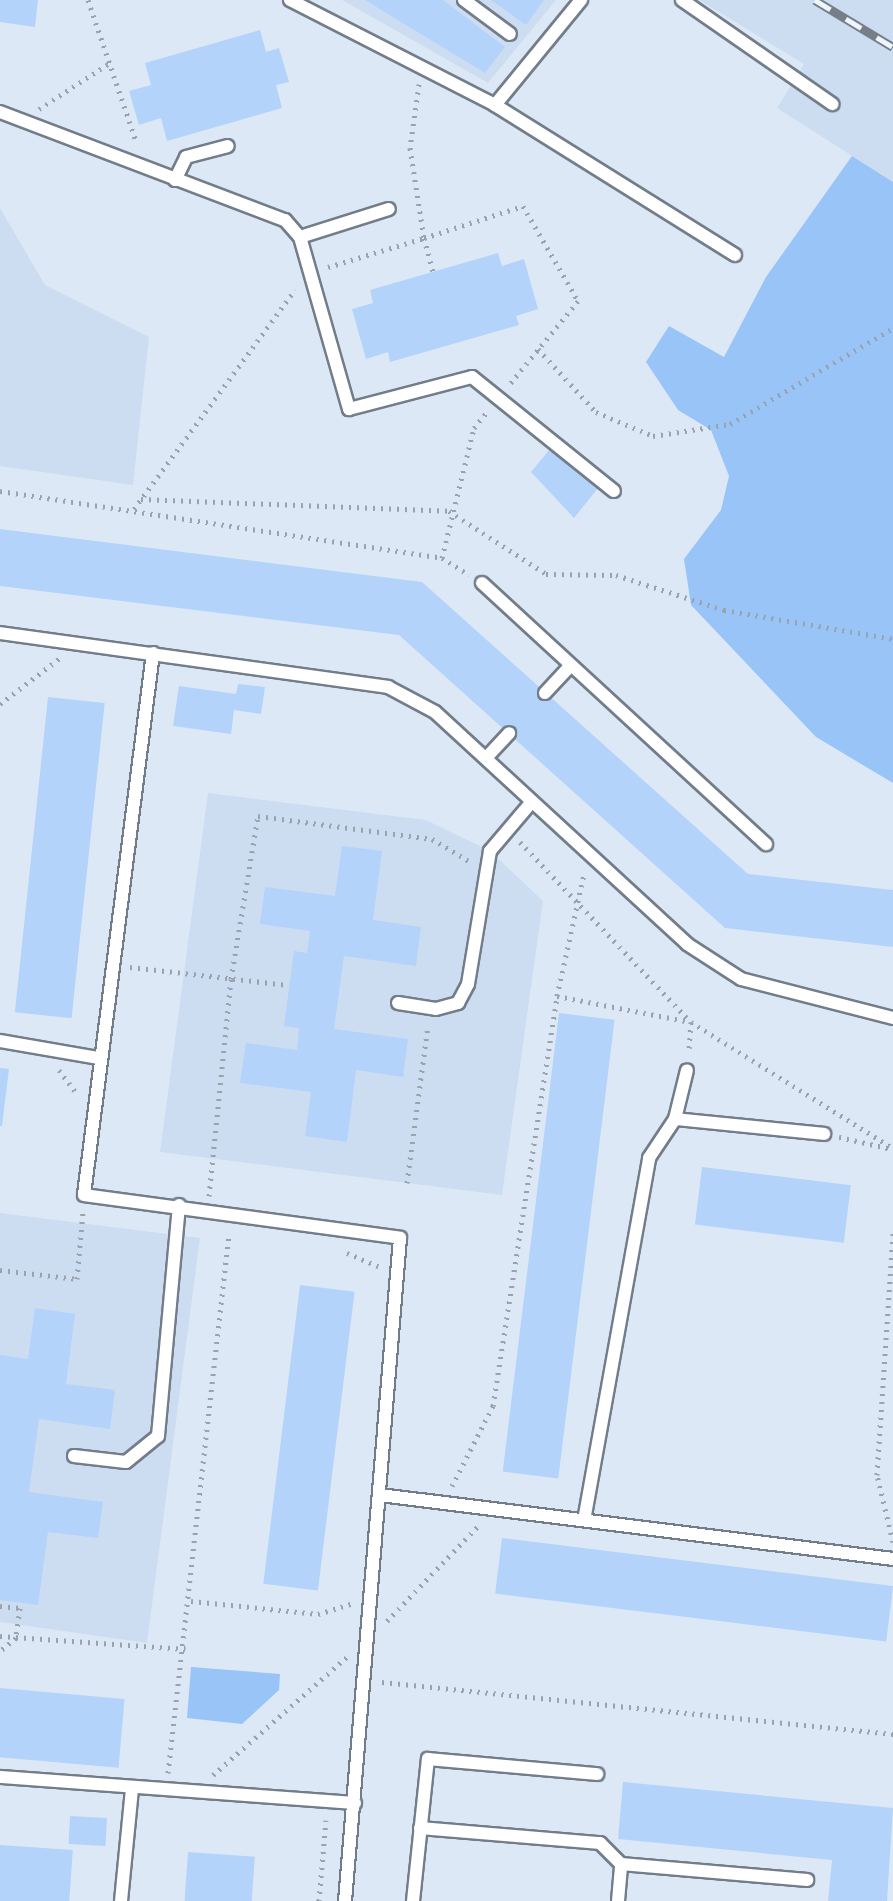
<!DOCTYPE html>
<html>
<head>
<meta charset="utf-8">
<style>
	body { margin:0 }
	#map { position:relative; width:893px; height:1901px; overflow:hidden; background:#dde8f6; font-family:"Source Serif 4",serif }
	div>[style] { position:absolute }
	.built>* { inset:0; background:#cdddf1 }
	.green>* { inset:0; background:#99c4f7 }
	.building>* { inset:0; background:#b3d3fa; transform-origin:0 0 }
	.path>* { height:5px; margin-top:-2.5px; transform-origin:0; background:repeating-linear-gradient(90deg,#99a2ad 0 2px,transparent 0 8px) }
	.roads { filter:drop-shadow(2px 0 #737d8a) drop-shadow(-2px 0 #737d8a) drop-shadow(0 2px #737d8a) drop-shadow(0 -2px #737d8a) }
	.service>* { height:12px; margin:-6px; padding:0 6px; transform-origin:6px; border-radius:6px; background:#fff }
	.rail>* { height:9px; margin-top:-4.5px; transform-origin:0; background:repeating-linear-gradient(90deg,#eef5fd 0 18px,#767e87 0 36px); box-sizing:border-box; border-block:2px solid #767e87 }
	span { translate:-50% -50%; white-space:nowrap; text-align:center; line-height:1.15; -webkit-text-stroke:6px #eef5fd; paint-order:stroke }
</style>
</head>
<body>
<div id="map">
	<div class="built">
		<i style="clip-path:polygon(342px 0,556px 0,488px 83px)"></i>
		<i style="clip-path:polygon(699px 0,893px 0,893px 182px,777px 108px,804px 64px)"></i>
		<i style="clip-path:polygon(0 208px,45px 285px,149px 337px,133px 485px,0 466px)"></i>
		<i style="clip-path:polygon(208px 793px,426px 820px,490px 851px,543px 901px,502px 1195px,160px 1152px)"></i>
		<i style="clip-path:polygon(0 1213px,200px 1238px,147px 1643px,0 1622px)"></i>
	</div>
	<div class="green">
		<i style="clip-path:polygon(852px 156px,893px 182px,893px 783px,816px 737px,691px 605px,684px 559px,721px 510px,729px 476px,711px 430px,678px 410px,646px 362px,669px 326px,724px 357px,766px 277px)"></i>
		<i style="clip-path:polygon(191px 1667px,280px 1674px,279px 1690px,242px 1724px,187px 1718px)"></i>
	</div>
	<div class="building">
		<i style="clip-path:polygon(0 0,38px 0,35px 27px,0 22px)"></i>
		<i style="clip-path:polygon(365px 0,443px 0,505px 47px,485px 73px)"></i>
		<i style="clip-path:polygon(491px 0,544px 0,526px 25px)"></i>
		<i style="clip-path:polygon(260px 30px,266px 52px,279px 48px,289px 82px,276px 85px,282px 108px,167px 141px,161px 118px,139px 125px,129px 91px,151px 85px,145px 63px)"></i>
		<i style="clip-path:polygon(498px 253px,502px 266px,524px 259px,538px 309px,516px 316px,519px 325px,390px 362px,388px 352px,366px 359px,352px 309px,373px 303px,370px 290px)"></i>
		<i style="clip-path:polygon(550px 449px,598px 488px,574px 518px,531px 472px)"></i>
		<i style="clip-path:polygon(0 529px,422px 582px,748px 874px,893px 890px,893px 947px,725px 928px,399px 635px,0 586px)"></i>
		<i style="clip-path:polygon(238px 684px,265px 687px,261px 714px,234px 710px,231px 734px,173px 726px,179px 686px,236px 694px)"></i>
		<i style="left:48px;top:697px;width:57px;height:317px;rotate:6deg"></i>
		<i style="clip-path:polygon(342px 846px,382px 851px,373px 920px,421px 927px,416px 966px,344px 956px,334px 1029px,408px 1039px,403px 1077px,356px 1070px,347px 1142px,305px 1136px,311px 1092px,240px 1083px,246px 1043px,297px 1050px,299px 1028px,284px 1026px,294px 951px,307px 953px,310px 931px,260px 924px,265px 887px,335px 896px)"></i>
		<i style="left:559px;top:1013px;width:56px;height:462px;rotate:7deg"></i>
		<i style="clip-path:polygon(0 1068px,9px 1069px,2px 1126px,0 1126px)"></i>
		<i style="left:702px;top:1167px;width:150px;height:58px;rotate:7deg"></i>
		<i style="left:300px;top:1285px;width:55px;height:301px;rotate:7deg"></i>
		<i style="clip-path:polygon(35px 1308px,75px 1314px,66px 1384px,115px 1390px,110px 1429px,39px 1419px,29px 1492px,103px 1502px,98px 1538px,48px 1532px,38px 1605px,0 1600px,0 1355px,28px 1359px)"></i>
		<i style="left:502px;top:1538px;width:394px;height:56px;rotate:7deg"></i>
		<i style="left:0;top:1688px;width:125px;height:69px;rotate:5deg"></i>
		<i style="clip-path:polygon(623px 1782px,893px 1808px,887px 1901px,828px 1901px,832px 1860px,618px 1839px)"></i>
		<i style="left:70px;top:1816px;width:37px;height:28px;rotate:3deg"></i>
		<i style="left:0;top:1845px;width:73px;height:56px;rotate:4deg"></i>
		<i style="left:188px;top:1852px;width:67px;height:49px;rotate:4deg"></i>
	</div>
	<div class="path">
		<i style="left:88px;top:0;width:152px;rotate:71.2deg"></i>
		<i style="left:419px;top:84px;width:65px;rotate:98deg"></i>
		<i style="left:410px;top:148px;width:91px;rotate:81.2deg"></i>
		<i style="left:424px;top:238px;width:104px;rotate:-17.9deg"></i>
		<i style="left:523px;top:206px;width:110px;rotate:59.9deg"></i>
		<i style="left:578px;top:301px;width:109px;rotate:129.4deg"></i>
		<i style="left:39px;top:109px;width:82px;rotate:-33.1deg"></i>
		<i style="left:328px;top:267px;width:100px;rotate:-16.8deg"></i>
		<i style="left:424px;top:238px;width:35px;rotate:75deg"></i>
		<i style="left:538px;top:349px;width:86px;rotate:47.4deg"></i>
		<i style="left:596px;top:412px;width:62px;rotate:22.8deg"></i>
		<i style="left:653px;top:436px;width:78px;rotate:-8.9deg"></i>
		<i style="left:730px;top:424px;width:189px;rotate:-30.5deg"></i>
		<i style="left:0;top:491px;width:447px;rotate:8.6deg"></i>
		<i style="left:442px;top:558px;width:32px;rotate:32deg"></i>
		<i style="left:141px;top:499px;width:308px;rotate:2.2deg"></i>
		<i style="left:449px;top:511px;width:116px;rotate:33deg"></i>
		<i style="left:546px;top:574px;width:70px;rotate:0.8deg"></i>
		<i style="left:616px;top:575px;width:114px;rotate:18deg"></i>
		<i style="left:724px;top:610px;width:171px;rotate:9.7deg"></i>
		<i style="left:134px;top:509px;width:272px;rotate:-53.7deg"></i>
		<i style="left:442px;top:558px;width:134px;rotate:-76.2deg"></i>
		<i style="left:474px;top:428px;width:21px;rotate:-51deg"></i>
		<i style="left:0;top:704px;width:76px;rotate:-37.5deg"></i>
		<i style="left:520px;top:842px;width:248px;rotate:46.5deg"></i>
		<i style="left:691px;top:1022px;width:238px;rotate:32deg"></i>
		<i style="left:130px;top:967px;width:160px;rotate:6.5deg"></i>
		<i style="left:557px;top:996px;width:136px;rotate:11deg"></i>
		<i style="left:691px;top:1022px;width:31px;rotate:94deg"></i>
		<i style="left:59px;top:1070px;width:30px;rotate:53deg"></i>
		<i style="left:839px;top:1137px;width:54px;rotate:12.8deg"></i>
		<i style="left:407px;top:1183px;width:159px;rotate:-82.4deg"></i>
		<i style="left:209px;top:1196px;width:218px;rotate:-84.2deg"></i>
		<i style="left:231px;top:979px;width:165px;rotate:-80.6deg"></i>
		<i style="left:258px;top:816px;width:176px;rotate:7.5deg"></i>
		<i style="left:432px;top:839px;width:47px;rotate:31deg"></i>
		<i style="left:347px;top:1253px;width:34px;rotate:23deg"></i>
		<i style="left:0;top:1270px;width:78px;rotate:6.7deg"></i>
		<i style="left:77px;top:1279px;width:67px;rotate:-84.9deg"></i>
		<i style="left:452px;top:1486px;width:90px;rotate:-62.9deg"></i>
		<i style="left:493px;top:1406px;width:415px;rotate:-81.1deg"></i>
		<i style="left:557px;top:996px;width:125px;rotate:-77.5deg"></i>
		<i style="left:893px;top:1542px;width:69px;rotate:-103.4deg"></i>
		<i style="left:877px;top:1475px;width:243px;rotate:-86.2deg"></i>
		<i style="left:191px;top:1601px;width:128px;rotate:5.8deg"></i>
		<i style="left:318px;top:1614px;width:37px;rotate:-17deg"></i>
		<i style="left:0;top:1606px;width:20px;rotate:6deg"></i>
		<i style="left:20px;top:1608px;width:30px;rotate:98deg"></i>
		<i style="left:16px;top:1638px;width:21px;rotate:141deg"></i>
		<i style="left:387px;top:1621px;width:134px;rotate:-46.2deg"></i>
		<i style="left:0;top:1636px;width:186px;rotate:4deg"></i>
		<i style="left:382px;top:1682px;width:514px;rotate:5.81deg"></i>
		<i style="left:168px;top:1773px;width:542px;rotate:-83.54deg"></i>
		<i style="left:213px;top:1775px;width:179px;rotate:-41.4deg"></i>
		<i style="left:319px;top:1901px;width:81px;rotate:-85.1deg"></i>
	</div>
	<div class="roads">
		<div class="service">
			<i style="left:290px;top:0;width:230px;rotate:27.1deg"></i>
			<i style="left:495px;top:105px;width:283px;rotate:32deg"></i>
			<i style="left:464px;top:0;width:57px;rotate:36.5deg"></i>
			<i style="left:682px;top:0;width:183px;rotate:34.7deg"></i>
			<i style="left:495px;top:105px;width:136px;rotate:-50.7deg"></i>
			<i style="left:0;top:112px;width:305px;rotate:20.8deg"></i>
			<i style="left:285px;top:220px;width:23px;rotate:49deg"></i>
			<i style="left:300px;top:237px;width:179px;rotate:74.1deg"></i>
			<i style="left:349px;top:409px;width:127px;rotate:-14.6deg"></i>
			<i style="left:472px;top:377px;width:182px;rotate:38.8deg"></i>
			<i style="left:175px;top:180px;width:25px;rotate:-64deg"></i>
			<i style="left:186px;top:157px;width:43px;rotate:-14.7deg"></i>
			<i style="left:300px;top:237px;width:93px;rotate:-17.5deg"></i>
			<i style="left:482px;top:583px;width:386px;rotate:42.6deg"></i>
			<i style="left:0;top:633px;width:392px;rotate:7.9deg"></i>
			<i style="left:388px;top:687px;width:53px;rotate:28deg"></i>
			<i style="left:435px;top:712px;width:343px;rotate:42.6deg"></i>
			<i style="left:687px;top:944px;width:64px;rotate:32.9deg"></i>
			<i style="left:741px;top:979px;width:157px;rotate:14.4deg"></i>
			<i style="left:153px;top:653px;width:546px;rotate:97.26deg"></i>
			<i style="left:84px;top:1195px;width:319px;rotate:7.7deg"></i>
			<i style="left:400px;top:1238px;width:665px;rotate:94.74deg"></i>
			<i style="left:545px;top:693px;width:35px;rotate:-47deg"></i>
			<i style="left:486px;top:758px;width:34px;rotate:-47deg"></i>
			<i style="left:398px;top:1003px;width:38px;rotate:9deg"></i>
			<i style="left:436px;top:1009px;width:23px;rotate:-15deg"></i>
			<i style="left:458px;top:1003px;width:21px;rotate:-62deg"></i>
			<i style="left:468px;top:984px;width:135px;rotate:-80.6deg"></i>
			<i style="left:490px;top:851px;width:62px;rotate:-49.6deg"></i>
			<i style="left:0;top:1041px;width:99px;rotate:9.8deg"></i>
			<i style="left:675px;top:1119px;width:150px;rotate:5.7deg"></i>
			<i style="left:74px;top:1456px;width:52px;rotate:6.6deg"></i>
			<i style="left:126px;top:1462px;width:41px;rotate:-39.1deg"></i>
			<i style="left:158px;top:1436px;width:232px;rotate:-84.8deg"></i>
			<i style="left:380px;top:1495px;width:517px;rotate:7.11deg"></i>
			<i style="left:585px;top:1515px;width:363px;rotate:-79.8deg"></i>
			<i style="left:649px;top:1158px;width:47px;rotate:-56.3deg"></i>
			<i style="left:675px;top:1119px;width:50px;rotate:-76.2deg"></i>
			<i style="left:0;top:1777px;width:356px;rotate:4.2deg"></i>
			<i style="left:420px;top:1828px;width:181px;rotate:4.8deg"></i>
			<i style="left:600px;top:1843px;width:30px;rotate:45deg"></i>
			<i style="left:621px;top:1864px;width:187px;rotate:4.9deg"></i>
			<i style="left:121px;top:1901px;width:114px;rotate:-84.4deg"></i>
			<i style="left:413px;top:1901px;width:143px;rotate:-84deg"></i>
			<i style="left:428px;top:1759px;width:170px;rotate:5.1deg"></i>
			<i style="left:618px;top:1901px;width:37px;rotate:-85deg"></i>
		</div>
	</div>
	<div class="rail">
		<i style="left:815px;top:0;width:91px;rotate:31.1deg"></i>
	</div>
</div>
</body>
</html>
